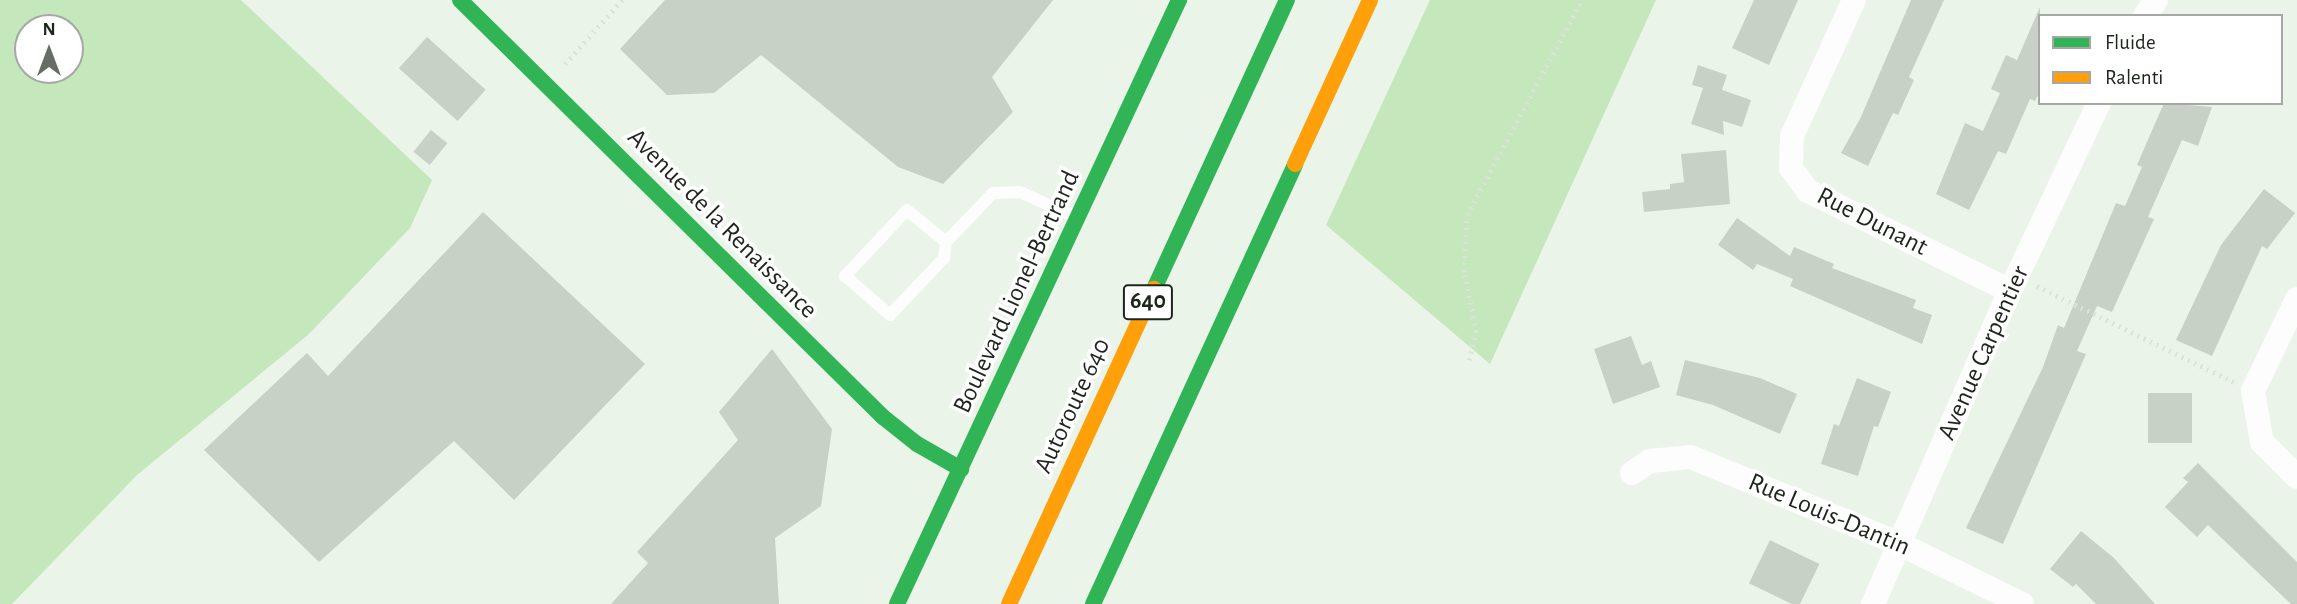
<!DOCTYPE html>
<html>
<head>
<meta charset="utf-8">
<style>
	body { margin:0 }
	#map { position:relative; width:2297px; height:604px; overflow:hidden; background:#eaf4e8; font-family:"Alegreya Sans",sans-serif }
	div>[style] { position:absolute }
	.green>* { inset:0; background:#c4e7bb }
	.building>* { inset:0; background:#c8d1c6; transform-origin:0 0 }
	.path>* { height:4.5px; margin-top:-2.25px; transform-origin:0; background:repeating-linear-gradient(90deg,#dee1dd 0 2px,transparent 0 7px) }
	.lane>* { height:12px; margin:-6px; padding:0 6px; transform-origin:6px; border-radius:6px; background:#fcfdfc }
	.street>* { height:24px; margin:-12px; padding:0 12px; transform-origin:12px; border-radius:12px; background:#fcfdfc }
	.fast>* { height:16px; margin:-8px; padding:0 8px; transform-origin:8px; border-radius:8px; background:#30b455 }
	.slow>* { height:16px; margin:-8px; padding:0 8px; transform-origin:8px; border-radius:8px; background:#ff9f0a }
	span { translate:-50% -50%; white-space:nowrap; text-align:center; line-height:1.15; -webkit-text-stroke:7px #fff; paint-order:stroke }
	.shield-label span { padding:2px 5px; background:#fff; border:2px solid; border-radius:5px; -webkit-text-stroke-width:0 }
	.shield-label { font-size:24px; color:#1e251d; font-weight:700 }
	.street-label { font-size:26px; color:#1e251d }
	.legend { position:absolute; left:2038px; top:14px; width:245px; height:91px; box-sizing:border-box; background:#fff; border:2px solid #a5a8a5; margin:0; padding:9px 12px; list-style:none; font-size:21px; color:#1e251d }
	.legend li { display:flex; align-items:center; gap:14px; height:35px }
	.legend b { width:35px; border:2px solid #a5a8a5 }
	.north { position:absolute; left:14px; top:14px; width:70px; height:70px; box-sizing:border-box; background:#fff; border:2px solid #a5a8a5; border-radius:50%; rotate:0deg; font-size:19px; font-weight:700; line-height:28px; text-align:center; color:#1e251d }
	.north::after { content:''; display:block; margin:auto; width:24px; height:32px; background:#656d64; clip-path:polygon(50% 0,100% 100%,50% 72%,0 100%) }
</style>
</head>
<body>
<div id="map">
	<div class="green">
		<i style="clip-path:polygon(evenodd,0 0,241px 0,432px 180px,410px 228px,309px 334px,137px 475px,12px 604px,0 604px,0 0,28px 28px,70px 28px,70px 70px,28px 70px,28px 28px)"></i>
		<i style="clip-path:polygon(1430px 0,1656px 0,1490px 364px,1326px 225px)"></i>
	</div>
	<div class="building">
		<i style="clip-path:polygon(665px 0,1053px 0,992px 77px,1013px 112px,943px 184px,898px 167px,761px 55px,714px 93px,667px 95px,620px 49px)"></i>
		<i style="clip-path:polygon(1754px 0,1798px 0,1769px 65px,1732px 48px)"></i>
		<i style="clip-path:polygon(1911px 0,1944px 0,1909px 77px,1914px 80px,1898px 115px,1893px 113px,1868px 166px,1841px 153px,1860px 119px)"></i>
		<i style="clip-path:polygon(2040px 7px,2040px 91px,2035px 101px,2030px 99px,2006px 154px,1998px 151px,1969px 210px,1936px 194px,1965px 123px,1983px 131px,2000px 93px,1991px 89px,2006px 55px,2017px 60px)"></i>
		<i style="left:427px;top:37px;width:79px;height:42px;rotate:42deg"></i>
		<i style="clip-path:polygon(1698px 65px,1727px 75px,1722px 90px,1751px 100px,1742px 127px,1723px 121px,1724px 135px,1691px 124px,1703px 88px,1692px 85px)"></i>
		<i style="clip-path:polygon(2164px 103px,2212px 107px,2198px 146px,2182px 140px,2148px 217px,2154px 219px,2112px 312px,2097px 306px,2077px 351px,2086px 354px,2003px 544px,1966px 528px,2043px 367px,2058px 325px,2064px 328px,2116px 203px,2125px 206px,2142px 167px,2137px 165px)"></i>
		<i style="left:431px;top:130px;width:21px;height:28px;rotate:39deg"></i>
		<i style="clip-path:polygon(1726px 150px,1730px 204px,1644px 212px,1642px 192px,1670px 189px,1670px 184px,1684px 182px,1681px 154px)"></i>
		<i style="clip-path:polygon(2264px 189px,2295px 213px,2267px 249px,2262px 246px,2212px 356px,2176px 340px,2221px 245px)"></i>
		<i style="clip-path:polygon(483px 212px,645px 364px,514px 500px,454px 441px,319px 562px,204px 450px,307px 353px,328px 376px)"></i>
		<i style="clip-path:polygon(1737px 218px,1790px 256px,1794px 247px,1834px 264px,1832px 268px,1916px 300px,1913px 308px,1932px 315px,1922px 344px,1790px 286px,1793px 279px,1757px 264px,1753px 270px,1718px 245px)"></i>
		<i style="clip-path:polygon(1631px 336px,1642px 365px,1651px 361px,1660px 387px,1613px 404px,1594px 349px)"></i>
		<i style="clip-path:polygon(772px 349px,832px 429px,821px 506px,775px 538px,779px 604px,611px 604px,648px 563px,637px 552px,738px 440px,719px 412px)"></i>
		<i style="clip-path:polygon(1685px 360px,1760px 378px,1797px 394px,1780px 434px,1713px 405px,1676px 395px)"></i>
		<i style="clip-path:polygon(1857px 378px,1891px 392px,1878px 427px,1874px 426px,1858px 476px,1821px 464px,1834px 424px,1839px 426px)"></i>
		<i style="left:2148px;top:393px;width:44px;height:50px"></i>
		<i style="clip-path:polygon(2198px 463px,2297px 562px,2297px 604px,2291px 604px,2208px 525px,2197px 537px,2165px 507px,2188px 482px,2183px 478px)"></i>
		<i style="clip-path:polygon(2081px 531px,2114px 558px,2155px 604px,2096px 604px,2076px 584px,2073px 587px,2050px 569px)"></i>
		<i style="left:1770px;top:540px;width:55px;height:48px;rotate:26deg"></i>
	</div>
	<div class="path">
		<i style="left:565px;top:64px;width:86px;rotate:-48.3deg"></i>
		<i style="left:2037px;top:286px;width:219px;rotate:26deg"></i>
		<i style="left:1469px;top:360px;width:29px;rotate:-76deg"></i>
		<i style="left:1476px;top:332px;width:61px;rotate:-101.3deg"></i>
		<i style="left:1464px;top:272px;width:57px;rotate:-87deg"></i>
		<i style="left:1467px;top:215px;width:244px;rotate:-61.9deg"></i>
	</div>
	<div class="lane">
		<i style="left:946px;top:242px;width:50px;rotate:-140.6deg"></i>
		<i style="left:907px;top:210px;width:91px;rotate:133.2deg"></i>
		<i style="left:845px;top:276px;width:60px;rotate:40.9deg"></i>
		<i style="left:890px;top:315px;width:79px;rotate:-46.5deg"></i>
		<i style="left:944px;top:258px;width:16px;rotate:-83deg"></i>
		<i style="left:946px;top:242px;width:68px;rotate:-46.2deg"></i>
		<i style="left:993px;top:193px;width:27px;rotate:-2deg"></i>
		<i style="left:1020px;top:192px;width:60px;rotate:24.4deg"></i>
	</div>
	<div class="street">
		<i style="left:1854px;top:0;width:149px;rotate:114.5deg"></i>
		<i style="left:1792px;top:136px;width:32px;rotate:92deg"></i>
		<i style="left:1791px;top:168px;width:29px;rotate:54deg"></i>
		<i style="left:1808px;top:191px;width:225px;rotate:26.3deg"></i>
		<i style="left:2145px;top:16px;width:19px;rotate:-55deg"></i>
		<i style="left:2297px;top:299px;width:102px;rotate:115.6deg"></i>
		<i style="left:2253px;top:391px;width:52px;rotate:80deg"></i>
		<i style="left:2262px;top:442px;width:49px;rotate:45deg"></i>
		<i style="left:1632px;top:473px;width:22px;rotate:-34deg"></i>
		<i style="left:1650px;top:461px;width:41px;rotate:-5.6deg"></i>
		<i style="left:1691px;top:457px;width:226px;rotate:22.6deg"></i>
		<i style="left:1900px;top:544px;width:136px;rotate:26.2deg"></i>
		<i style="left:1873px;top:604px;width:342px;rotate:-66.4deg"></i>
		<i style="left:2010px;top:291px;width:208px;rotate:-64.7deg"></i>
	</div>
	<div class="fast">
		<i style="left:460px;top:0;width:594px;rotate:44.59deg"></i>
		<i style="left:883px;top:417px;width:43px;rotate:38.5deg"></i>
		<i style="left:917px;top:444px;width:51px;rotate:29.6deg"></i>
		<i style="left:1154px;top:289px;width:318px;rotate:-65.3deg"></i>
		<i style="left:897px;top:604px;width:667px;rotate:-64.97deg"></i>
		<i style="left:1093px;top:604px;width:484px;rotate:-65.3deg"></i>
	</div>
	<div class="slow">
		<i style="left:1295px;top:164px;width:180px;rotate:-65.4deg"></i>
		<i style="left:1009px;top:604px;width:347px;rotate:-65.3deg"></i>
	</div>
	<div class="shield-label">
		<span style="left:1148px;top:302px">640</span>
	</div>
	<div class="street-label">
		<span style="left:1872px;top:222px;rotate:27deg">Rue Dunant</span>
		<span style="left:722px;top:224px;rotate:45deg">Avenue de la Renaissance</span>
		<span style="left:1017px;top:292px;rotate:-65deg">Boulevard Lionel-Bertrand</span>
		<span style="left:1984px;top:353px;rotate:-66deg">Avenue Carpentier</span>
		<span style="left:1073px;top:406px;rotate:-65deg">Autoroute 640</span>
		<span style="left:1829px;top:515px;rotate:23deg">Rue Louis-Dantin</span>
	</div>
	<ul class="legend">
	<li><b style="height:9px;background:#30b455"></b>Fluide</li>
	<li><b style="height:9px;background:#ff9f0a"></b>Ralenti</li>
	</ul>
	<div class="north">N</div>
</div>
</body>
</html>
